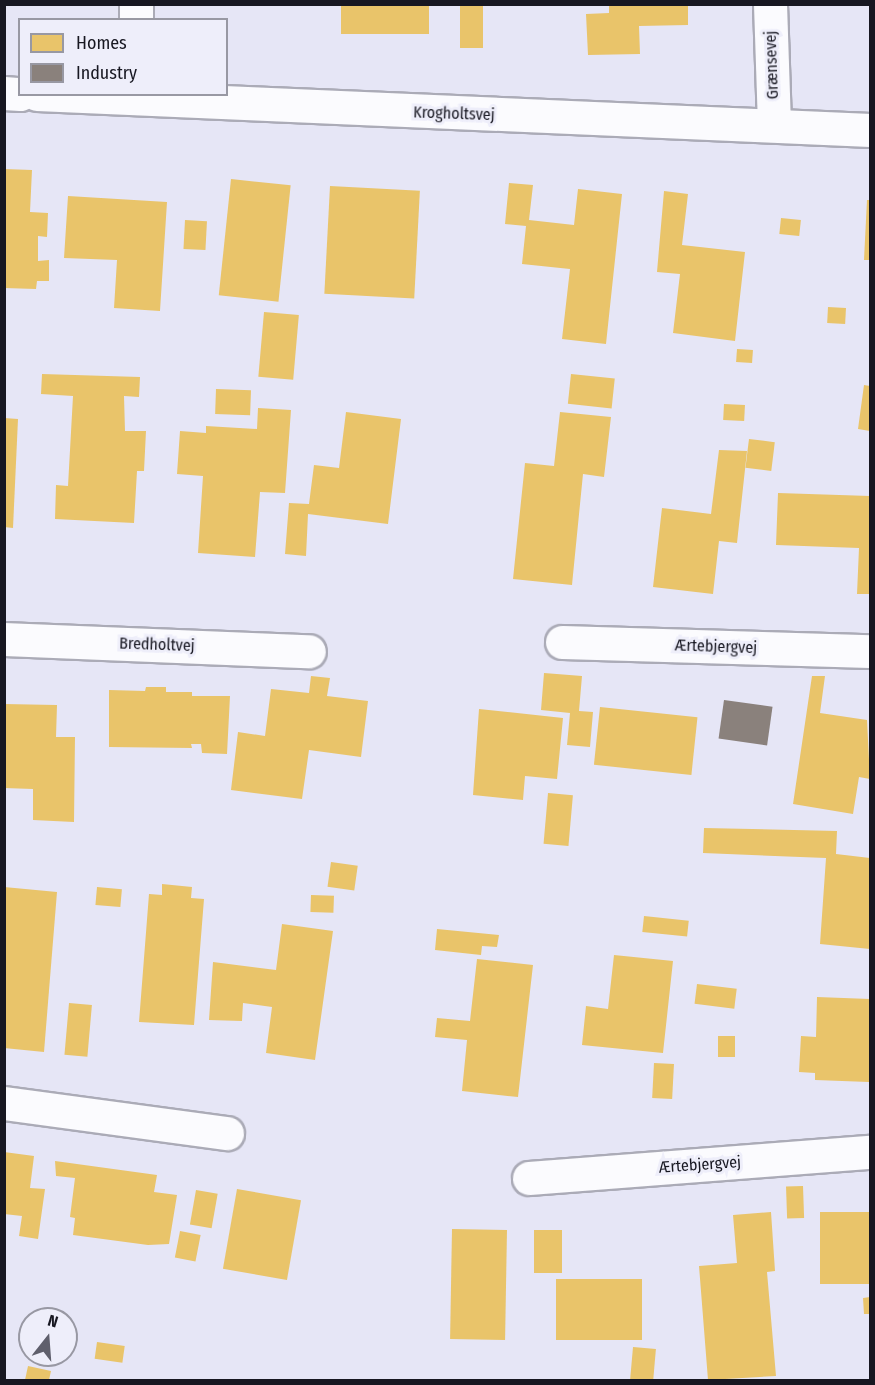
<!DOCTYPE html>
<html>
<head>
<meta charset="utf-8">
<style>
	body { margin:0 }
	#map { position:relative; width:875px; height:1385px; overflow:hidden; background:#e6e6f6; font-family:"Fira Sans Condensed",sans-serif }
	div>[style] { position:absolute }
	.homes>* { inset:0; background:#e9c46a; transform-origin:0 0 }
	.industry>* { inset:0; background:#8a817c; transform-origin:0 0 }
	.roads { filter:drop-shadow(2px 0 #ababb7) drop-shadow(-2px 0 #ababb7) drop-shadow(0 2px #ababb7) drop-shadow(0 -2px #ababb7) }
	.minor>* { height:33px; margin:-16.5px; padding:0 16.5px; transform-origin:16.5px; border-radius:16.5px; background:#fbfbfe }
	span { translate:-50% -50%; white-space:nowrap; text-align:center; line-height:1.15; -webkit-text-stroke:6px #eeeefa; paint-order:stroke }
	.street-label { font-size:16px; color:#171721 }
	.frame { position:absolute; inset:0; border:6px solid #171721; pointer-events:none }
	.legend { position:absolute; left:18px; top:18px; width:210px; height:78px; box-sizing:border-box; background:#eeeefa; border:2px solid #9898a3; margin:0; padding:8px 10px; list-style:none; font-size:18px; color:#171721 }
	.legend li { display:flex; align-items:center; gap:12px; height:30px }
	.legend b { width:30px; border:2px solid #9898a3 }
	.north { position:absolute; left:18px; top:1307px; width:60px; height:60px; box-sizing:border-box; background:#eeeefa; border:2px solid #9898a3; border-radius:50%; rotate:17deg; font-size:16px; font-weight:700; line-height:24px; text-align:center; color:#171721 }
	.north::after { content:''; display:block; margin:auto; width:21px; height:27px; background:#5f5f6c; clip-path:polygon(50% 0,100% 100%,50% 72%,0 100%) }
</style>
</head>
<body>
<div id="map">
	<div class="homes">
		<i style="left:341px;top:4px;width:88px;height:30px"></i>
		<i style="left:460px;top:4px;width:23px;height:44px"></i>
		<i style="clip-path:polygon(609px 4px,688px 4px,688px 25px,639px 26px,640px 54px,588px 55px,586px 14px,609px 13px)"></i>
		<i style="clip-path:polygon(4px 169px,32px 170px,30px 212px,48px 213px,47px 237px,38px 236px,38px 261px,49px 260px,49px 281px,37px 281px,36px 289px,4px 288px)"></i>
		<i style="left:231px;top:179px;width:60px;height:117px;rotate:6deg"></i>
		<i style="clip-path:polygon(509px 183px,533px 185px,529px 220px,574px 225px,578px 189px,622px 194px,606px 344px,562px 339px,570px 269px,522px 264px,526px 226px,505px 224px)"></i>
		<i style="left:330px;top:186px;width:90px;height:108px;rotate:3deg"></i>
		<i style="clip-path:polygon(664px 191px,688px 194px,682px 245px,745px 252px,735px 341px,673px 333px,680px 274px,657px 272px)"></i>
		<i style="clip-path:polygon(68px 196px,167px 202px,160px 311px,114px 308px,117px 260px,64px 258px)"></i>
		<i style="clip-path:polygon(867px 200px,870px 200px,870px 260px,864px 260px)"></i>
		<i style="left:781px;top:218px;width:20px;height:16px;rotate:6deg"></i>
		<i style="left:185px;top:220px;width:22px;height:29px;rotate:3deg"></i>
		<i style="left:828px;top:307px;width:18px;height:16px;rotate:3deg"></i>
		<i style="left:264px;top:312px;width:35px;height:65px;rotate:5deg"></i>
		<i style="left:737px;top:349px;width:16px;height:13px;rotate:4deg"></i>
		<i style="clip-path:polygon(42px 374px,140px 377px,139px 397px,124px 396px,125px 431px,146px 431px,144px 471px,137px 471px,134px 523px,55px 519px,56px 485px,68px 486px,73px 396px,41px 394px)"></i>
		<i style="left:571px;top:374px;width:44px;height:30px;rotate:6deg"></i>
		<i style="clip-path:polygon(864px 385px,870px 386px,870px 431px,858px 429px)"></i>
		<i style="left:216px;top:389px;width:35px;height:25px;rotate:2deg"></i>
		<i style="left:724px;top:404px;width:21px;height:16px;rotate:3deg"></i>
		<i style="clip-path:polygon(258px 408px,291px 410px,285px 493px,260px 492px,255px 557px,198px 553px,203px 476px,177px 474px,180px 431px,206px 433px,206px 426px,257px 429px)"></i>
		<i style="clip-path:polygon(346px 412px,401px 419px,388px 524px,308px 514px,306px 556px,285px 554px,289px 503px,309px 504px,314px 465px,339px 468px)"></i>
		<i style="clip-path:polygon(560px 412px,611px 417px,604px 477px,583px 474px,572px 585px,513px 579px,525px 463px,554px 466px)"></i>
		<i style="clip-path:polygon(4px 418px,18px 419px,13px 528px,4px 527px)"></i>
		<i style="left:749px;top:439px;width:26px;height:29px;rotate:7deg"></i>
		<i style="clip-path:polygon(719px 450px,747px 451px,737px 543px,719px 541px,713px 594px,653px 587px,662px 508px,711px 514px)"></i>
		<i style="clip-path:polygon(778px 493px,870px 496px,870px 594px,857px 594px,859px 548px,776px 545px)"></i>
		<i style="clip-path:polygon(544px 673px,582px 676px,579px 711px,593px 712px,590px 747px,567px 745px,570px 713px,541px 710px)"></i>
		<i style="clip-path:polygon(311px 676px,330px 678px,327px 696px,368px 701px,361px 757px,309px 750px,302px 799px,231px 790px,238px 732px,265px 736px,271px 689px,309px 693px)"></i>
		<i style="clip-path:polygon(812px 676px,825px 676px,820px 713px,867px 720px,870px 779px,859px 777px,853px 814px,793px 804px)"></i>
		<i style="clip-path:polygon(146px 687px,166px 687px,166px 692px,192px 692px,192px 696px,230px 696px,227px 754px,202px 753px,201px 744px,191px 744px,192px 748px,109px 747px,109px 690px,145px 691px)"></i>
		<i style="clip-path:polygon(4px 704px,57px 705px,56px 737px,75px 737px,74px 822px,33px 820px,33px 789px,4px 788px)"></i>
		<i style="left:600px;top:707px;width:98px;height:58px;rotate:6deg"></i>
		<i style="clip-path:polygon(479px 709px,563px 718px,557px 779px,525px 776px,523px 800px,473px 795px)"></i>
		<i style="left:548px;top:793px;width:25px;height:51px;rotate:5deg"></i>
		<i style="clip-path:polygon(704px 828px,837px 831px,836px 854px,870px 858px,870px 949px,820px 944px,826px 858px,703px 853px)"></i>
		<i style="left:331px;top:862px;width:27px;height:25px;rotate:8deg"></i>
		<i style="clip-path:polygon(162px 884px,192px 887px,191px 898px,204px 899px,194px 1025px,139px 1022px,149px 894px,162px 895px)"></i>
		<i style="clip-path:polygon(4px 887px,57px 892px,44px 1052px,4px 1048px)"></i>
		<i style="left:97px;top:887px;width:25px;height:18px;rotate:5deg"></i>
		<i style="left:311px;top:895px;width:23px;height:17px;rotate:2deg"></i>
		<i style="left:644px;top:916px;width:45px;height:16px;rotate:6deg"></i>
		<i style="clip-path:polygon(282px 924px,333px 931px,315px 1060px,266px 1053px,272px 1007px,243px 1003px,242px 1021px,209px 1020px,213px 962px,276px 970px)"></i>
		<i style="clip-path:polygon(437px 929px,499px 935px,497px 947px,482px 946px,481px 955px,435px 950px)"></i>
		<i style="clip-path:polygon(614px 955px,673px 961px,663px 1053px,582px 1045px,586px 1006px,608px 1009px)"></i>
		<i style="clip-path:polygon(477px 959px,533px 965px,518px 1097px,462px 1091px,467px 1040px,435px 1037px,437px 1018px,470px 1021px)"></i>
		<i style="left:697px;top:984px;width:40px;height:20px;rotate:7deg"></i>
		<i style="clip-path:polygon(817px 997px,870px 999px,869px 1082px,815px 1080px,815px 1073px,799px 1072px,801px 1036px,816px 1037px)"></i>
		<i style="left:69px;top:1003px;width:23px;height:52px;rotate:5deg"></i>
		<i style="left:718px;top:1036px;width:17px;height:21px"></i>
		<i style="left:654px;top:1063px;width:20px;height:35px;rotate:3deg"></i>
		<i style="clip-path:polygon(4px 1152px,34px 1156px,30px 1188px,45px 1189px,38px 1239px,19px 1236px,22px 1216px,4px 1214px)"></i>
		<i style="clip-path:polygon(55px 1161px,157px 1175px,154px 1192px,177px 1195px,169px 1244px,148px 1245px,73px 1235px,75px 1218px,70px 1217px,75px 1178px,56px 1176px)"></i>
		<i style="left:803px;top:1186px;width:32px;height:17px;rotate:88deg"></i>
		<i style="left:237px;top:1189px;width:65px;height:81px;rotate:10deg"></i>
		<i style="left:196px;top:1190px;width:22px;height:35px;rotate:10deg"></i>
		<i style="clip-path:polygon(771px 1212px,775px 1271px,767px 1272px,776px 1376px,708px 1380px,699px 1266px,737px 1263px,733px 1215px)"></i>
		<i style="left:870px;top:1212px;width:72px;height:50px;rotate:90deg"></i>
		<i style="left:452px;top:1229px;width:55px;height:110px;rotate:1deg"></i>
		<i style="left:534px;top:1230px;width:28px;height:43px"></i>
		<i style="left:180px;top:1231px;width:21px;height:27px;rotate:11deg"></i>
		<i style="left:556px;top:1279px;width:86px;height:61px"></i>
		<i style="clip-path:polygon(870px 1297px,870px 1314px,864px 1314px,863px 1298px)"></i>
		<i style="left:97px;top:1342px;width:28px;height:17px;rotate:8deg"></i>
		<i style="left:633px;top:1347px;width:23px;height:33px;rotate:5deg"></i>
		<i style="clip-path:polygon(28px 1366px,51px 1371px,49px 1380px,25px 1380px)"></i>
	</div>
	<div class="industry">
		<i style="left:724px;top:700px;width:49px;height:39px;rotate:8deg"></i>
	</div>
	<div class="roads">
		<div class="minor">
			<i style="left:136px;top:4px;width:16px;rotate:90deg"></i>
			<i style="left:770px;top:4px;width:121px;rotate:88.1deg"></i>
			<i style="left:4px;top:93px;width:16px;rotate:4deg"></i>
			<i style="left:37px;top:94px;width:834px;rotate:2.47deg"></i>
			<i style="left:4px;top:639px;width:305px;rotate:2.3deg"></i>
			<i style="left:562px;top:642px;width:308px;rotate:1.7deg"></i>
			<i style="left:4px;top:1103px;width:225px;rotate:7.7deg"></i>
			<i style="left:529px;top:1178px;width:342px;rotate:-4.4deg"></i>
		</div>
	</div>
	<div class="street-label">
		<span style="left:772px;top:65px;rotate:-92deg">Grænsevej</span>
		<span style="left:454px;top:114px;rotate:2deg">Krogholtsvej</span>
		<span style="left:157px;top:645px;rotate:2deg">Bredholtvej</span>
		<span style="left:716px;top:647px;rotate:2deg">Ærtebjergvej</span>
		<span style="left:700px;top:1165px;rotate:-4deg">Ærtebjergvej</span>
	</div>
	<div class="frame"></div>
	<ul class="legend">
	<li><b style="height:16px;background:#e9c46a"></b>Homes</li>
	<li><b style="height:16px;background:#8a817c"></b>Industry</li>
	</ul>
	<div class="north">N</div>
</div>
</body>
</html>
